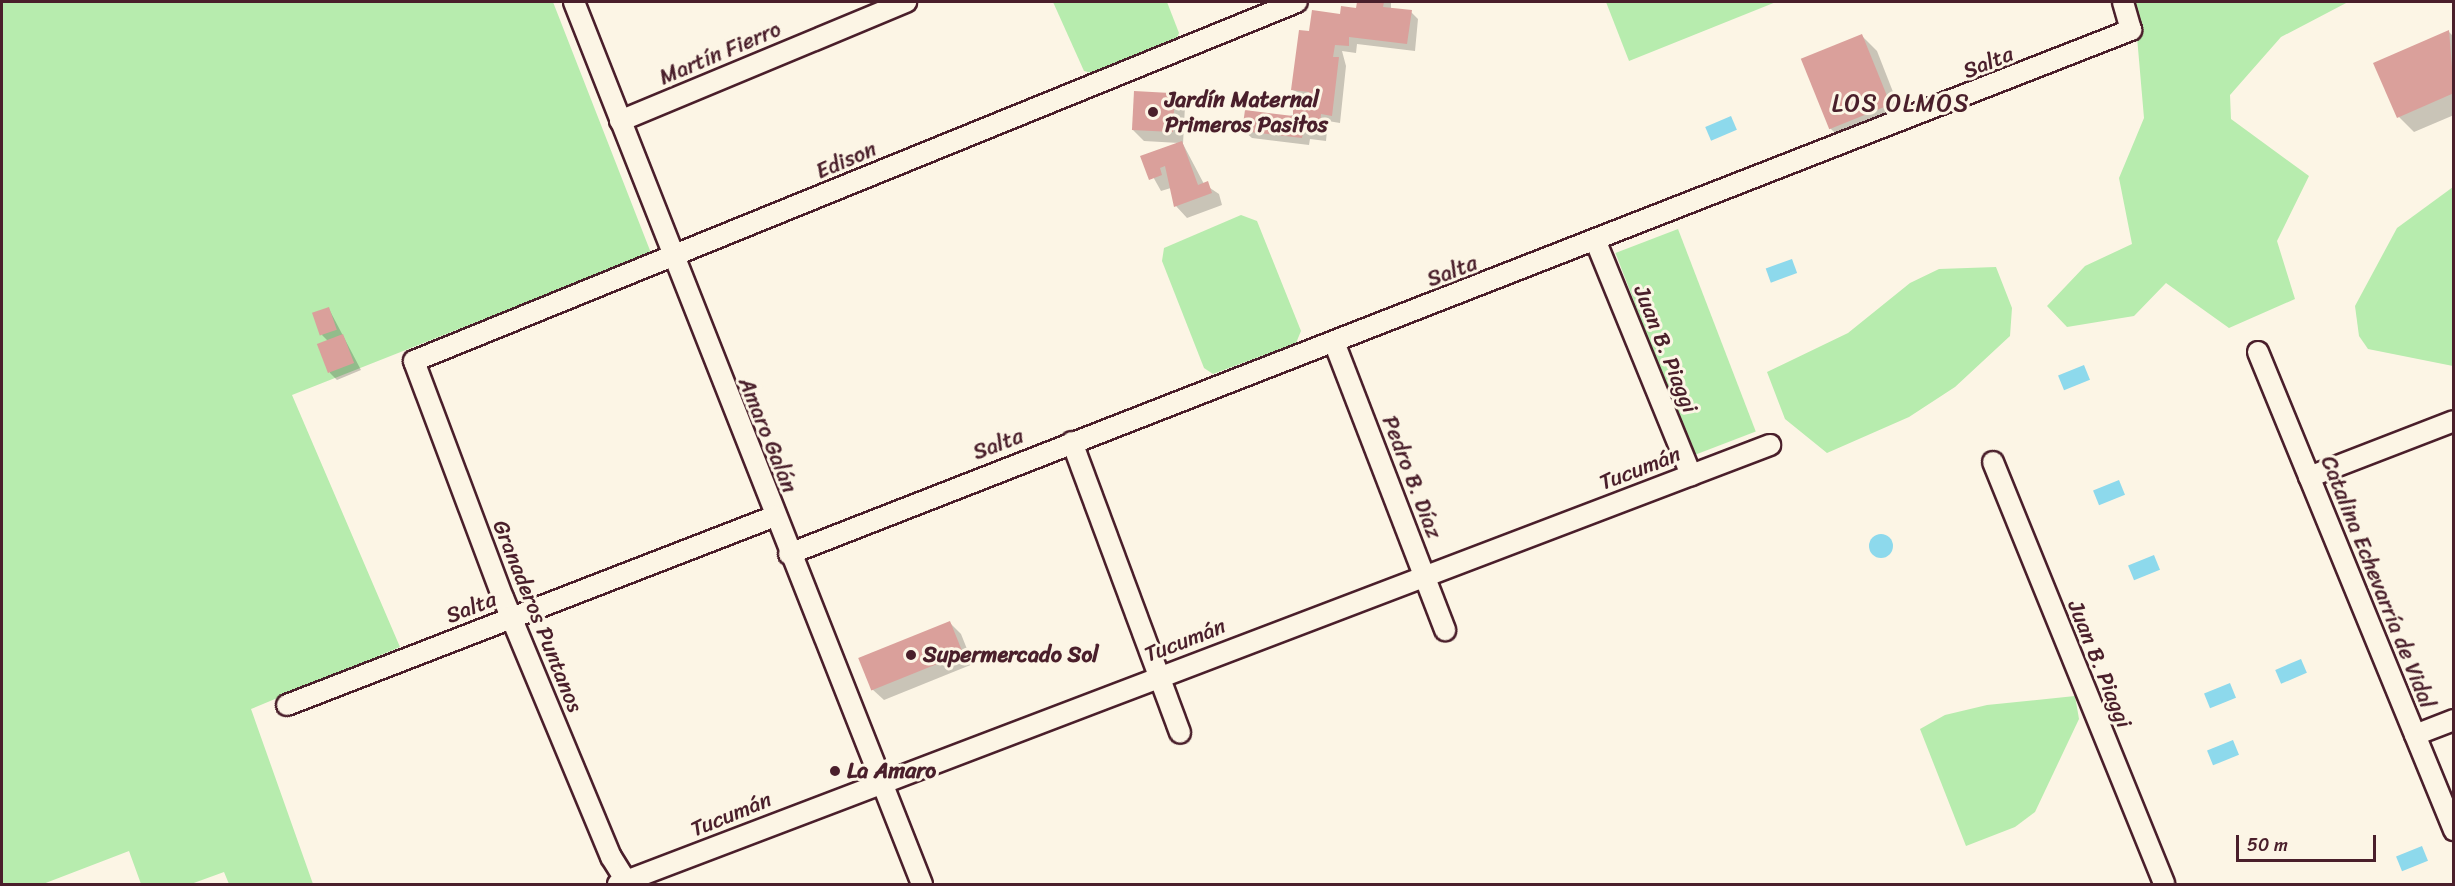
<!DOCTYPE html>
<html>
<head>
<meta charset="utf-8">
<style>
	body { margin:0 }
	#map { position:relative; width:2455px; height:886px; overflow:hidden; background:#fcf5e5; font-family:Sriracha,sans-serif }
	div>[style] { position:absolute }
	.green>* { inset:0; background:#b7ecae; transform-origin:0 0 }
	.water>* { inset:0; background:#8dd9ec; transform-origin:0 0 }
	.round { border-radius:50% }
	.shadow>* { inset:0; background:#0003 }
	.building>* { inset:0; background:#daa09b; transform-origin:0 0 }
	.roads { filter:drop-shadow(2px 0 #4a1f2b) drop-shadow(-2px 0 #4a1f2b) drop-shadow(0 2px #4a1f2b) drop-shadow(0 -2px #4a1f2b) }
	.minor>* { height:20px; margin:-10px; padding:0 10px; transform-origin:10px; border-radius:10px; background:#fcf5e5 }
	.dots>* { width:16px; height:16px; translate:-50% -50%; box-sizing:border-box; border:3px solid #fcf5e5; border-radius:50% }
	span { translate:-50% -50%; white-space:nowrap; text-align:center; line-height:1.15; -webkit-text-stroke:6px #fcf5e5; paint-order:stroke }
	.street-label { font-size:22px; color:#4a1f2b }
	.poi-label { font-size:22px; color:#4a1f2b; font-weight:700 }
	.left { translate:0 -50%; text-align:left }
	.neighbourhood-label { font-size:24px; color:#4a1f2b; letter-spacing:1.5px }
	.frame { position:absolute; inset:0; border:3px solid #4a1f2b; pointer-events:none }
	.scale { position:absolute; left:2236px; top:835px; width:140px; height:27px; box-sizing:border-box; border:3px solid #4a1f2b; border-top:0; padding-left:8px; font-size:18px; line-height:21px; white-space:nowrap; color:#4a1f2b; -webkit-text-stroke:4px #fcf5e5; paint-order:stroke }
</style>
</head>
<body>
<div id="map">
	<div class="green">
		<i style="clip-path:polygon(2px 2px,553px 2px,651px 253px,292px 395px,400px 647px,251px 709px,313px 884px,229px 884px,224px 872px,191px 884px,141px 884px,129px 851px,43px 884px,2px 884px)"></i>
		<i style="clip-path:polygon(1053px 2px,1167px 2px,1179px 33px,1175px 42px,1096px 74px,1084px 71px)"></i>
		<i style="clip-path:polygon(1606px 2px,1776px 2px,1629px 61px)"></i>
		<i style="clip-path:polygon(2134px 2px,2348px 2px,2281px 37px,2230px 95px,2231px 119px,2309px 176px,2277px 241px,2295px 299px,2229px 328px,2166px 283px,2134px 316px,2067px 327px,2047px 306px,2085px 266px,2132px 244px,2119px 178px,2144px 118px)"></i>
		<i style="clip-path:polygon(2453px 187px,2453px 366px,2368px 349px,2359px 336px,2355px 306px,2397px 228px)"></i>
		<i style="clip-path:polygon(1241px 215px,1257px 221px,1301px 331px,1296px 343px,1213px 374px,1204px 368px,1162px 261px,1164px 248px)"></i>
		<i style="left:1678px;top:229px;width:217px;height:67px;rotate:69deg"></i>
		<i style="clip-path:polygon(1996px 267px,2012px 308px,2010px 336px,1955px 387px,1909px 417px,1827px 453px,1785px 419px,1767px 372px,1848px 333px,1910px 283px,1939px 269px)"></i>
		<i style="clip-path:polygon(2075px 696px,2079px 719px,2035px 812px,2015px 827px,1966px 846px,1920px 729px,1945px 715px,1987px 705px)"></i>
	</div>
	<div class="water">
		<i style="left:1731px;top:116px;width:15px;height:28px;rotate:67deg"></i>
		<i style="left:1792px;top:259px;width:15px;height:28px;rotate:70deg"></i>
		<i style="left:2084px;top:365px;width:16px;height:28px;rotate:68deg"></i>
		<i style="left:2119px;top:480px;width:16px;height:28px;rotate:68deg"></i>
		<i class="round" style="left:1869px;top:534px;width:24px;height:24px"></i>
		<i style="left:2154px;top:555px;width:16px;height:28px;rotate:68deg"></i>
		<i style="left:2301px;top:659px;width:15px;height:28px;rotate:67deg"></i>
		<i style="left:2230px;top:683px;width:16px;height:28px;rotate:68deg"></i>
		<i style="left:2233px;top:740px;width:16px;height:28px;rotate:68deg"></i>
		<i style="left:2422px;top:846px;width:16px;height:28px;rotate:68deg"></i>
	</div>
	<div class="shadow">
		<i style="clip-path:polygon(1359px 2px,1391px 2px,1391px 10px,1411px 12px,1418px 19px,1415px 51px,1357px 44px,1356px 53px,1342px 51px,1346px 66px,1340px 123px,1328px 121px,1326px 141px,1310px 139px,1309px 145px,1252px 138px,1244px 131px,1308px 110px,1310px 98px,1293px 90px,1310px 33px,1357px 9px)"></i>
		<i style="clip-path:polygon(2449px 32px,2454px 37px,2454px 115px,2414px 132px,2399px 117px)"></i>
		<i style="clip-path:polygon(1862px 36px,1877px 51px,1904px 120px,1845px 143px,1830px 128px)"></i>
		<i style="clip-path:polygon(1174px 95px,1185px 106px,1183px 144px,1204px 184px,1219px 194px,1222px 205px,1187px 218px,1176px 206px,1174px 187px,1161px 191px,1142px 157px,1179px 143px,1144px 141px,1133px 130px)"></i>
		<i style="clip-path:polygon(329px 309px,361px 370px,337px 380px,330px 373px,328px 341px,322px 335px)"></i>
		<i style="clip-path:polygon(950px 623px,961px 634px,973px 664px,884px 700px,872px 689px,860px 658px)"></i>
	</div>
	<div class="building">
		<i style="clip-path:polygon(1357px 2px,1384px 2px,1383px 7px,1412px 10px,1407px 44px,1349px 37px,1349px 46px,1335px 45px,1333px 57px,1339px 57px,1332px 116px,1321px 114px,1319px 134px,1303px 132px,1302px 138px,1242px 131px,1245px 110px,1293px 116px,1293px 106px,1307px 108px,1309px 92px,1291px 90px,1299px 30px,1309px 31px,1312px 10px,1340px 14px,1341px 6px,1356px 8px)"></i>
		<i style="clip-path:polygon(2449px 30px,2454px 93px,2397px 118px,2373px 63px)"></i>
		<i style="left:1862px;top:34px;width:76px;height:66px;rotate:68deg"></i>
		<i style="left:1134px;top:91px;width:41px;height:39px;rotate:3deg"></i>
		<i style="clip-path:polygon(1182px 141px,1198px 185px,1208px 181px,1212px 193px,1174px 207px,1165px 166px,1160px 168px,1162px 175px,1149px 180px,1140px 156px)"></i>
		<i style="left:329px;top:307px;width:24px;height:18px;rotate:71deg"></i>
		<i style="left:343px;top:334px;width:31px;height:28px;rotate:69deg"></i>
		<i style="left:950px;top:621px;width:35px;height:99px;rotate:68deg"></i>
	</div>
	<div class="roads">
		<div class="minor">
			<i style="left:574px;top:2px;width:948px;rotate:68.47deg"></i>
			<i style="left:620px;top:121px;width:310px;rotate:-22.6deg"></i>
			<i style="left:1596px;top:242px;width:252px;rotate:67.8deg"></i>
			<i style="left:1334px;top:342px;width:309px;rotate:68.9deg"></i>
			<i style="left:2258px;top:352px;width:517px;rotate:67.7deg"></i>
			<i style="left:1072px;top:442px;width:310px;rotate:69.6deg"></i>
			<i style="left:1993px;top:462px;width:455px;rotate:67.9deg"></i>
			<i style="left:2309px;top:477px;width:155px;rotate:-21.1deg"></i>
			<i style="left:789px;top:554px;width:1441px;rotate:-21.33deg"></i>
			<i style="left:2131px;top:30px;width:29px;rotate:-106deg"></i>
			<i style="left:287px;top:705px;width:523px;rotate:-21.17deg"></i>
			<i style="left:2415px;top:735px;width:42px;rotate:-21deg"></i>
			<i style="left:618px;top:884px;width:1233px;rotate:-20.86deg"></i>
			<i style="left:628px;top:884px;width:32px;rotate:-122deg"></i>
			<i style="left:611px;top:857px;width:281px;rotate:-112.6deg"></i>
			<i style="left:503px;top:598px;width:253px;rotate:-110.6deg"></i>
			<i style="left:414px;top:361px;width:953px;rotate:-22.13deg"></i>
		</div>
	</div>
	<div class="dots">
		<i style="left:1153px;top:112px;background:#4a1f2b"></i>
		<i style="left:911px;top:655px;background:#4a1f2b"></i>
		<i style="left:835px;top:771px;background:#4a1f2b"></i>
	</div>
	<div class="street-label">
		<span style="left:720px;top:53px;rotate:-23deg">Martín Fierro</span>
		<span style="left:1988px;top:62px;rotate:-22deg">Salta</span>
		<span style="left:846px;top:160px;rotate:-23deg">Edison</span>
		<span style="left:1452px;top:271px;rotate:-21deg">Salta</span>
		<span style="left:1666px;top:349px;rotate:68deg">Juan B. Piaggi</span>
		<span style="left:768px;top:435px;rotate:68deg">Amaro Galán</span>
		<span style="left:998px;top:444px;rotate:-21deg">Salta</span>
		<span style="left:1640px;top:468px;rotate:-21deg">Tucumán</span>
		<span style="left:1412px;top:477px;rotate:69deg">Pedro B. Díaz</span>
		<span style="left:2378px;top:582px;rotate:68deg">Catalina Echevarría de Vidal</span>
		<span style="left:471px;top:607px;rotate:-21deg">Salta</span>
		<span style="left:538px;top:616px;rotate:68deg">Granaderos Puntanos</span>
		<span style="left:1185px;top:640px;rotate:-21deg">Tucumán</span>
		<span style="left:2100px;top:664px;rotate:68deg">Juan B. Piaggi</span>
		<span style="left:731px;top:814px;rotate:-22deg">Tucumán</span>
	</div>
	<div class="poi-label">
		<span class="left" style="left:1165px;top:112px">Jardín Maternal<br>Primeros Pasitos</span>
		<span class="left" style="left:923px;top:655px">Supermercado Sol</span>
		<span class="left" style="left:847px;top:771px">La Amaro</span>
	</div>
	<div class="neighbourhood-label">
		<span style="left:1901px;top:104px">LOS OLMOS</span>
	</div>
	<div class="frame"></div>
	<div class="scale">50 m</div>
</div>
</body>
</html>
